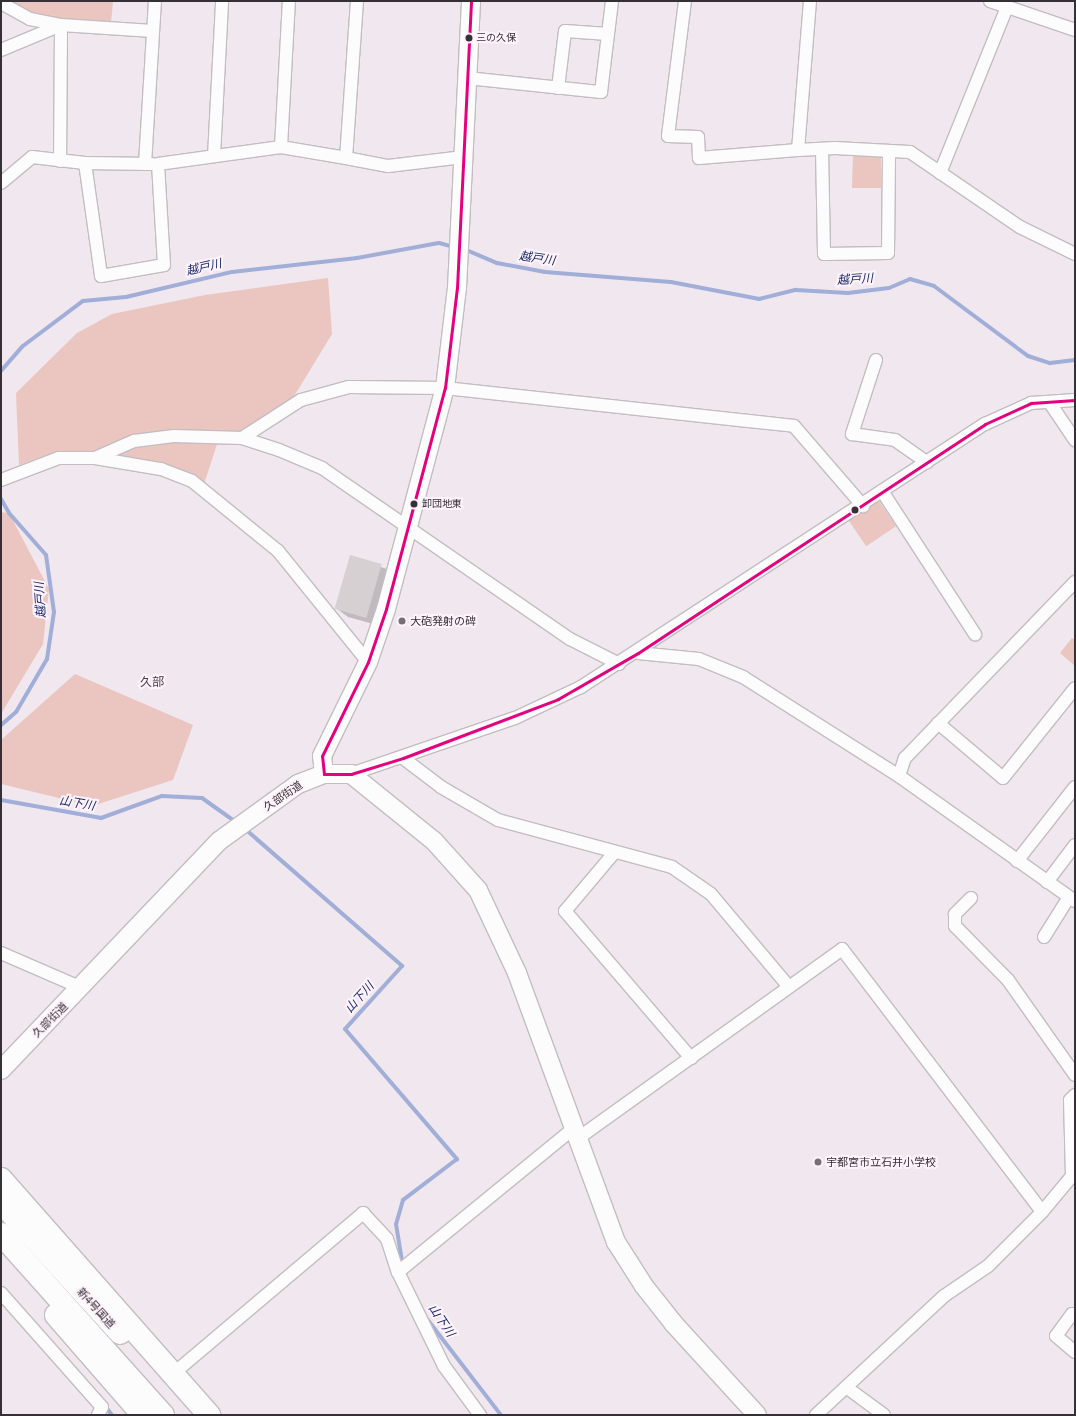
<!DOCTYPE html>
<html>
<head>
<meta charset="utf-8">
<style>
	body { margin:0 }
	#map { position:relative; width:1076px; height:1416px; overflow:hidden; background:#f0e8ee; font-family:Helvetica,"Noto Sans JP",sans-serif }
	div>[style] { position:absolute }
	.green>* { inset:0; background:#ebc5bf; transform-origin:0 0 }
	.shadow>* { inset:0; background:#0003 }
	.stream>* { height:4px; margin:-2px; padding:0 2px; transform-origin:2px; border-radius:2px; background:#a1aed7 }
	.building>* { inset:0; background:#d7d0d3; transform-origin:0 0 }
	.roads { filter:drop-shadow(1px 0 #c3bdc2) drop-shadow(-1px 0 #c3bdc2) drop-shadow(0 1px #c3bdc2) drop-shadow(0 -1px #c3bdc2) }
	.street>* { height:12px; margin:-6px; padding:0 6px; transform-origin:6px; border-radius:6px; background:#fdfcfc }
	.secondary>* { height:18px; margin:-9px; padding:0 9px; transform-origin:9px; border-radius:9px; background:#fdfcfc }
	.highway>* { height:22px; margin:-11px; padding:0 11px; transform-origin:11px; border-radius:11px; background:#fdfcfc }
	.bus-1>* { height:3px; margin:-1.5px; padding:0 1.5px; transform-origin:1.5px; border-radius:1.5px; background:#e5007d }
	.dots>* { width:11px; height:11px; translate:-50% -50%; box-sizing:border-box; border:2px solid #fef3fc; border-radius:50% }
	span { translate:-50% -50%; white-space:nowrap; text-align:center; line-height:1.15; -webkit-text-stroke:4px #fef3fc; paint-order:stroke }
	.bus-label { font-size:10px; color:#353035 }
	.left { translate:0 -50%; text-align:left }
	.poi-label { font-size:11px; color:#353035 }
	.street-label { font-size:11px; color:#353035 }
	.water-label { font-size:12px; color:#182a6c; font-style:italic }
	.neighbourhood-label { font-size:12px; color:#473c45 }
	.frame { position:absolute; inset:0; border:2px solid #353035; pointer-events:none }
</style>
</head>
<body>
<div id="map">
	<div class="green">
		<i style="clip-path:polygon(1px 1px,113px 1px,111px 24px,30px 19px)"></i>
		<i style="clip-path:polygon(853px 152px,876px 152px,881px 158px,881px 188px,852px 188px)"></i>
		<i style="clip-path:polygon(328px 278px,332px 334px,285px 411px,218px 441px,204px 484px,98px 454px,55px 452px,19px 465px,16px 393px,77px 333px,112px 314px,205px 295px)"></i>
		<i style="left:877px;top:498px;width:34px;height:36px;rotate:56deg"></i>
		<i style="clip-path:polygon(1px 512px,9px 513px,49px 589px,43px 644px,1px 714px)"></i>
		<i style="clip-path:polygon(1072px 638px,1075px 640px,1075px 666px,1060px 653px)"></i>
		<i style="clip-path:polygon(75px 674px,193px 725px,173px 780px,92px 806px,1px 784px,1px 740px)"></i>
	</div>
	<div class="shadow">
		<i style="clip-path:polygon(350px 557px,393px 571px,377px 625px,348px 617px,336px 608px)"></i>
	</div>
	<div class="stream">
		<i style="left:464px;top:249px;width:36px;rotate:23deg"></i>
		<i style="left:497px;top:263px;width:49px;rotate:10.6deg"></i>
		<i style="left:545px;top:272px;width:126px;rotate:4.5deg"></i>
		<i style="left:671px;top:282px;width:90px;rotate:10.9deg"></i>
		<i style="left:759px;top:299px;width:38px;rotate:-14deg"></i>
		<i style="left:796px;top:290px;width:52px;rotate:3.3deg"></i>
		<i style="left:848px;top:293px;width:41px;rotate:-7deg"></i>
		<i style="left:889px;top:288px;width:23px;rotate:-23deg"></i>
		<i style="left:910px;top:279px;width:25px;rotate:16deg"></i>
		<i style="left:934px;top:286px;width:117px;rotate:36.7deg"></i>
		<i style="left:1028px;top:356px;width:23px;rotate:18deg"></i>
		<i style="left:1050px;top:363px;width:25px;rotate:-7deg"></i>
		<i style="left:1px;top:371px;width:33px;rotate:-49deg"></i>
		<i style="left:23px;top:346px;width:75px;rotate:-36.9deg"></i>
		<i style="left:83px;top:301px;width:43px;rotate:-5.3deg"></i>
		<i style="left:126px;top:297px;width:109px;rotate:-13.3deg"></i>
		<i style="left:232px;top:272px;width:126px;rotate:-6.4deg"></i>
		<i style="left:357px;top:258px;width:83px;rotate:-10.4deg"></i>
		<i style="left:439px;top:243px;width:16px;rotate:15deg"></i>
		<i style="left:1px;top:499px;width:16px;rotate:60deg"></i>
		<i style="left:9px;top:513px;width:56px;rotate:48.6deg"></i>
		<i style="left:46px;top:555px;width:58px;rotate:82deg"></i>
		<i style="left:54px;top:612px;width:48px;rotate:98.5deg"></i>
		<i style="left:47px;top:659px;width:61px;rotate:120.3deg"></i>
		<i style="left:16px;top:712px;width:20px;rotate:139deg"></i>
		<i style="left:1px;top:800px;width:102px;rotate:10.2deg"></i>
		<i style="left:101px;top:818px;width:65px;rotate:-19.8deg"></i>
		<i style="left:162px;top:796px;width:40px;rotate:2.9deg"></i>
		<i style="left:202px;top:798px;width:43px;rotate:35.5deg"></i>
		<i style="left:244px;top:828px;width:210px;rotate:41.1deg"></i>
		<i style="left:402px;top:966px;width:85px;rotate:132.1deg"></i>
		<i style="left:345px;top:1029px;width:172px;rotate:49.3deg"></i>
		<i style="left:457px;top:1159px;width:68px;rotate:142.8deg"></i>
		<i style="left:403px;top:1200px;width:25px;rotate:106deg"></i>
		<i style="left:396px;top:1224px;width:44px;rotate:80.8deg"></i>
		<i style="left:427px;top:1319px;width:121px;rotate:52.4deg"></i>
		<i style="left:105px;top:1406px;width:11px;rotate:52deg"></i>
	</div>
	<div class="building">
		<i style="left:350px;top:555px;width:33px;height:56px;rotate:16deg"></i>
	</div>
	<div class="roads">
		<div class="street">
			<i style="left:357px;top:1px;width:157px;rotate:94deg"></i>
			<i style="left:346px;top:158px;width:43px;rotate:10.8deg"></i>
			<i style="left:388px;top:166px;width:76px;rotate:-6.8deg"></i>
			<i style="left:685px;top:1px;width:136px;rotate:97.2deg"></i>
			<i style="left:668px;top:136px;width:30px;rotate:2deg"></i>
			<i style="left:698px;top:137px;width:21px;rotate:87deg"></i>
			<i style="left:699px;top:158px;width:99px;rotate:-4.6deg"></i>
			<i style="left:810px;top:1px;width:149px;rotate:94.6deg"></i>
			<i style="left:798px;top:150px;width:37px;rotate:-3deg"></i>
			<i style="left:835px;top:148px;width:75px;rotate:3.1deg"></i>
			<i style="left:910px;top:152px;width:133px;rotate:34.3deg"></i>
			<i style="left:1020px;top:227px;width:61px;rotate:26.1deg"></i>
			<i style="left:990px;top:1px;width:90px;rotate:18.8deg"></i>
			<i style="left:1px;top:3px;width:33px;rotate:29deg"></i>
			<i style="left:30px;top:19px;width:32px;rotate:11deg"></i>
			<i style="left:61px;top:25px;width:92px;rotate:3.7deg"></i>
			<i style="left:1px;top:50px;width:65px;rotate:-22.6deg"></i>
			<i style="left:61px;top:25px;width:136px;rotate:90.4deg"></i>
			<i style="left:467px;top:78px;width:135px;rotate:6deg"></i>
			<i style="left:601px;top:92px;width:92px;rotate:-83.1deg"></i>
			<i style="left:558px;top:88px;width:57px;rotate:-83deg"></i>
			<i style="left:565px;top:31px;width:43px;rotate:4deg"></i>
			<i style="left:281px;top:147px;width:146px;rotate:-86.9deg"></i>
			<i style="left:822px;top:149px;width:105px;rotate:88.9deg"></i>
			<i style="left:824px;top:254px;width:64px;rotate:-0.9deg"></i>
			<i style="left:888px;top:253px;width:102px;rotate:-89.4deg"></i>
			<i style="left:214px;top:156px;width:155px;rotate:-87deg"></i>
			<i style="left:85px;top:163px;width:67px;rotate:0.9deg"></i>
			<i style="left:145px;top:164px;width:163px;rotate:-86.5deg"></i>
			<i style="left:940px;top:173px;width:179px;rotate:-68deg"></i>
			<i style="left:1px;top:183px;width:40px;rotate:-40deg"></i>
			<i style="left:32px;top:157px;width:53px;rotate:6.5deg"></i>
			<i style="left:85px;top:163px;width:114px;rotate:81.9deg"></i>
			<i style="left:101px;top:276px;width:64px;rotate:-9.9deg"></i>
			<i style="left:164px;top:265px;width:101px;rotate:-93.4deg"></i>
			<i style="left:158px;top:164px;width:124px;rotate:-7.9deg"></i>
			<i style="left:281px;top:147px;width:66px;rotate:9.6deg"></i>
			<i style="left:876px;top:360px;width:78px;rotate:108deg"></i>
			<i style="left:852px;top:434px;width:43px;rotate:7.9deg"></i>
			<i style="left:895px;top:440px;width:39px;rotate:35deg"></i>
			<i style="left:1050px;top:403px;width:45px;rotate:56deg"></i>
			<i style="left:242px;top:438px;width:70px;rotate:-32.8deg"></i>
			<i style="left:301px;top:400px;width:50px;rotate:-15.2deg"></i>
			<i style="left:349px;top:387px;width:96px;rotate:0.6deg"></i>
			<i style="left:445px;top:388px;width:351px;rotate:6.2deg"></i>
			<i style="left:794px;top:426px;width:106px;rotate:49.2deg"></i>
			<i style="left:95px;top:458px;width:43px;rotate:-23.6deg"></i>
			<i style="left:134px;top:441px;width:40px;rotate:-7.1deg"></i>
			<i style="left:174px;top:436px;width:68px;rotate:1.7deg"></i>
			<i style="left:242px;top:438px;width:39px;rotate:18deg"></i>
			<i style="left:279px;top:450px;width:47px;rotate:22.7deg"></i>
			<i style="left:322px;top:468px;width:301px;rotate:34.6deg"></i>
			<i style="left:570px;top:639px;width:55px;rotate:27deg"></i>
			<i style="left:1px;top:480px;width:62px;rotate:-20.8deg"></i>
			<i style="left:59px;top:458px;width:36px"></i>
			<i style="left:95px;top:458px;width:67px;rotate:9.5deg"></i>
			<i style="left:161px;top:469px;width:33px;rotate:21deg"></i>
			<i style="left:192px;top:481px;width:111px;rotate:39.1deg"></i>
			<i style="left:278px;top:551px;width:143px;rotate:51deg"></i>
			<i style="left:882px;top:491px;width:171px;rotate:57deg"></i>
			<i style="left:638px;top:653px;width:61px;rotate:5.6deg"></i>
			<i style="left:699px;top:659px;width:48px;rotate:22.2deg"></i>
			<i style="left:743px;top:677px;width:185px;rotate:32.4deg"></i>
			<i style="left:899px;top:776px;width:216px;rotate:35.4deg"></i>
			<i style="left:938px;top:723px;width:85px;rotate:40.2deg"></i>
			<i style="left:1003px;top:778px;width:115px;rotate:-51.3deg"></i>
			<i style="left:403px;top:758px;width:48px;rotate:37.3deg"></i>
			<i style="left:441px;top:787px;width:66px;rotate:30.1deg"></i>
			<i style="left:498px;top:820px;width:180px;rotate:15.1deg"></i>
			<i style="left:672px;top:867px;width:47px;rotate:34.7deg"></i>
			<i style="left:711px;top:894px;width:121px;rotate:50deg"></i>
			<i style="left:351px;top:774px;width:173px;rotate:-18.9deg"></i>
			<i style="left:515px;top:718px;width:73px;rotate:-25.2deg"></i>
			<i style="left:581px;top:687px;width:482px;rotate:-33.1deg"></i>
			<i style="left:985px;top:424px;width:51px;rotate:-24.5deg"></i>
			<i style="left:1031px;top:403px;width:44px;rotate:-3.9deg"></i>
			<i style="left:899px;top:776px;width:19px;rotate:-72deg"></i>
			<i style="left:905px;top:758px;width:245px;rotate:-46deg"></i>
			<i style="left:614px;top:853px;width:76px;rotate:130.2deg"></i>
			<i style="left:565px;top:911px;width:194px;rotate:49.4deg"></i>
			<i style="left:1017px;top:861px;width:94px;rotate:-51.9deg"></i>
			<i style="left:1047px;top:882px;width:46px;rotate:-52.9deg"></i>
			<i style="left:971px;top:898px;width:23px;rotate:135deg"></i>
			<i style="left:955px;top:914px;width:12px;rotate:90deg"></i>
			<i style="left:955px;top:926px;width:76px;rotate:45.5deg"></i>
			<i style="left:1008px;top:980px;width:116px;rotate:54.8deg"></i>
			<i style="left:1044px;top:937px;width:47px;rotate:-58deg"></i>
			<i style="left:1px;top:953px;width:88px;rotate:23.4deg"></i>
			<i style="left:577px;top:1139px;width:326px;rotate:-35.6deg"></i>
			<i style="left:842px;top:949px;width:330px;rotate:52.7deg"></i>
			<i style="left:1042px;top:1212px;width:76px;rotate:135deg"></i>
			<i style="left:988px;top:1266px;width:53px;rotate:145.7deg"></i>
			<i style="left:944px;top:1296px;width:175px;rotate:137.1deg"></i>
			<i style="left:1042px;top:1212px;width:47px;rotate:-50.2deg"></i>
			<i style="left:1072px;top:1176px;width:76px;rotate:-91.5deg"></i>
			<i style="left:1070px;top:1100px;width:7px;rotate:-45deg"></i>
			<i style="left:398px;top:1272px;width:226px;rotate:-39.3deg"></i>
			<i style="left:1px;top:1293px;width:152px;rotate:48.5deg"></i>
			<i style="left:102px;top:1407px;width:9px;rotate:117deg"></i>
			<i style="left:1072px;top:1314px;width:27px;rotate:126deg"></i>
			<i style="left:1056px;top:1336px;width:25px;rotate:40deg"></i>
			<i style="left:174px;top:1373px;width:248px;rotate:-40.2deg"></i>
			<i style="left:363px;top:1213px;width:35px;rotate:47deg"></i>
			<i style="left:387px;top:1239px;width:35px;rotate:72deg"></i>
			<i style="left:398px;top:1272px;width:105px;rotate:63.9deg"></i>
			<i style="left:444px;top:1366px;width:61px;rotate:53.7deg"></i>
			<i style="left:846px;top:1387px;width:47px;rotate:36.4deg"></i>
		</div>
		<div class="secondary">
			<i style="left:324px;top:774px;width:18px;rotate:-96deg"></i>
			<i style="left:322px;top:756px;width:105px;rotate:-63.9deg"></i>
			<i style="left:368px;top:662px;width:56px;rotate:-71.2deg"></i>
			<i style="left:386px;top:609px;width:229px;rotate:-75.1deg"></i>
			<i style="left:445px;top:388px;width:101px;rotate:-83.2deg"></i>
			<i style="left:457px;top:288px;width:287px;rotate:-87.2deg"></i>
			<i style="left:1px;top:1070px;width:316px;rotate:-46.4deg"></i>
			<i style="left:219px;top:841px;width:97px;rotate:-35.8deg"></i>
			<i style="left:298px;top:784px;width:28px;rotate:-21deg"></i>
			<i style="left:324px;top:774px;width:27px"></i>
			<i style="left:351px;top:774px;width:107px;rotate:38.9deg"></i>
			<i style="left:434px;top:841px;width:66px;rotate:48.1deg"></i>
			<i style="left:478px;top:890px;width:92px;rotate:64.8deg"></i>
			<i style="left:517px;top:973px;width:287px;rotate:69.8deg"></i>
			<i style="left:616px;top:1242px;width:52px;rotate:57.5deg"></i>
			<i style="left:644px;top:1286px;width:48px;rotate:51.7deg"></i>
			<i style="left:674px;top:1324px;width:123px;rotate:47.6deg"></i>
		</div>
		<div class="highway">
			<i style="left:1px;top:1179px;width:315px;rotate:48.6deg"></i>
			<i style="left:1px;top:1202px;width:177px;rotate:47.7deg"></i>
			<i style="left:1px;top:1234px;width:243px;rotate:48.2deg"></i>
			<i style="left:56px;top:1315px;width:133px;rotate:49deg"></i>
		</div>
	</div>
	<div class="bus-1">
		<i style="left:324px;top:774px;width:27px"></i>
		<i style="left:351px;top:774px;width:54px;rotate:-17.1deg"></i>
		<i style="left:403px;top:758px;width:166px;rotate:-20.8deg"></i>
		<i style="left:558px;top:699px;width:92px;rotate:-29.9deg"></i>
		<i style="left:638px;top:653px;width:416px;rotate:-33.4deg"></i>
		<i style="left:985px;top:424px;width:51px;rotate:-24.5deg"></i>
		<i style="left:1031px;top:403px;width:44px;rotate:-3.9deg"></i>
		<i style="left:324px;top:774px;width:18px;rotate:-96deg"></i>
		<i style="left:322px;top:756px;width:105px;rotate:-63.9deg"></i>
		<i style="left:368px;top:662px;width:56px;rotate:-71.2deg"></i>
		<i style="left:386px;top:609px;width:229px;rotate:-75.1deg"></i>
		<i style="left:445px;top:388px;width:101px;rotate:-83.2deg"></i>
		<i style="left:457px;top:288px;width:287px;rotate:-87.2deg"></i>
	</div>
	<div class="dots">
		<i style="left:469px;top:38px;background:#353035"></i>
		<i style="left:414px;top:504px;background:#353035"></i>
		<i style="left:855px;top:510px;background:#353035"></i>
		<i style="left:402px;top:621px;background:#767076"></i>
		<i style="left:818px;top:1162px;background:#767076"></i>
	</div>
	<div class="bus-label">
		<span class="left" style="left:476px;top:38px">三の久保</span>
		<span class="left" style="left:422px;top:504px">卸団地東</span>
	</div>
	<div class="poi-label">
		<span class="left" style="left:410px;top:621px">大砲発射の碑</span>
		<span class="left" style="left:826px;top:1162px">宇都宮市立石井小学校</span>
	</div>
	<div class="street-label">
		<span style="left:283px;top:796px;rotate:-34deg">久部街道</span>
		<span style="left:50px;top:1020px;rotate:-45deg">久部街道</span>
		<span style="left:96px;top:1308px;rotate:48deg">新4号国道</span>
	</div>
	<div class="water-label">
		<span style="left:537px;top:259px;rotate:8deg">越戸川</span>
		<span style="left:204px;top:268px;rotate:-13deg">越戸川</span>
		<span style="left:855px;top:280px;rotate:-4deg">越戸川</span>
		<span style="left:41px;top:600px;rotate:-94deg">越戸川</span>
		<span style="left:77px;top:804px;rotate:10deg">山下川</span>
		<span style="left:360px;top:998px;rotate:-48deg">山下川</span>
		<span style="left:441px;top:1321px;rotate:56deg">山下川</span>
	</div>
	<div class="neighbourhood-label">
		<span style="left:152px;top:683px">久部</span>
	</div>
	<div class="frame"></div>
</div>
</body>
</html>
